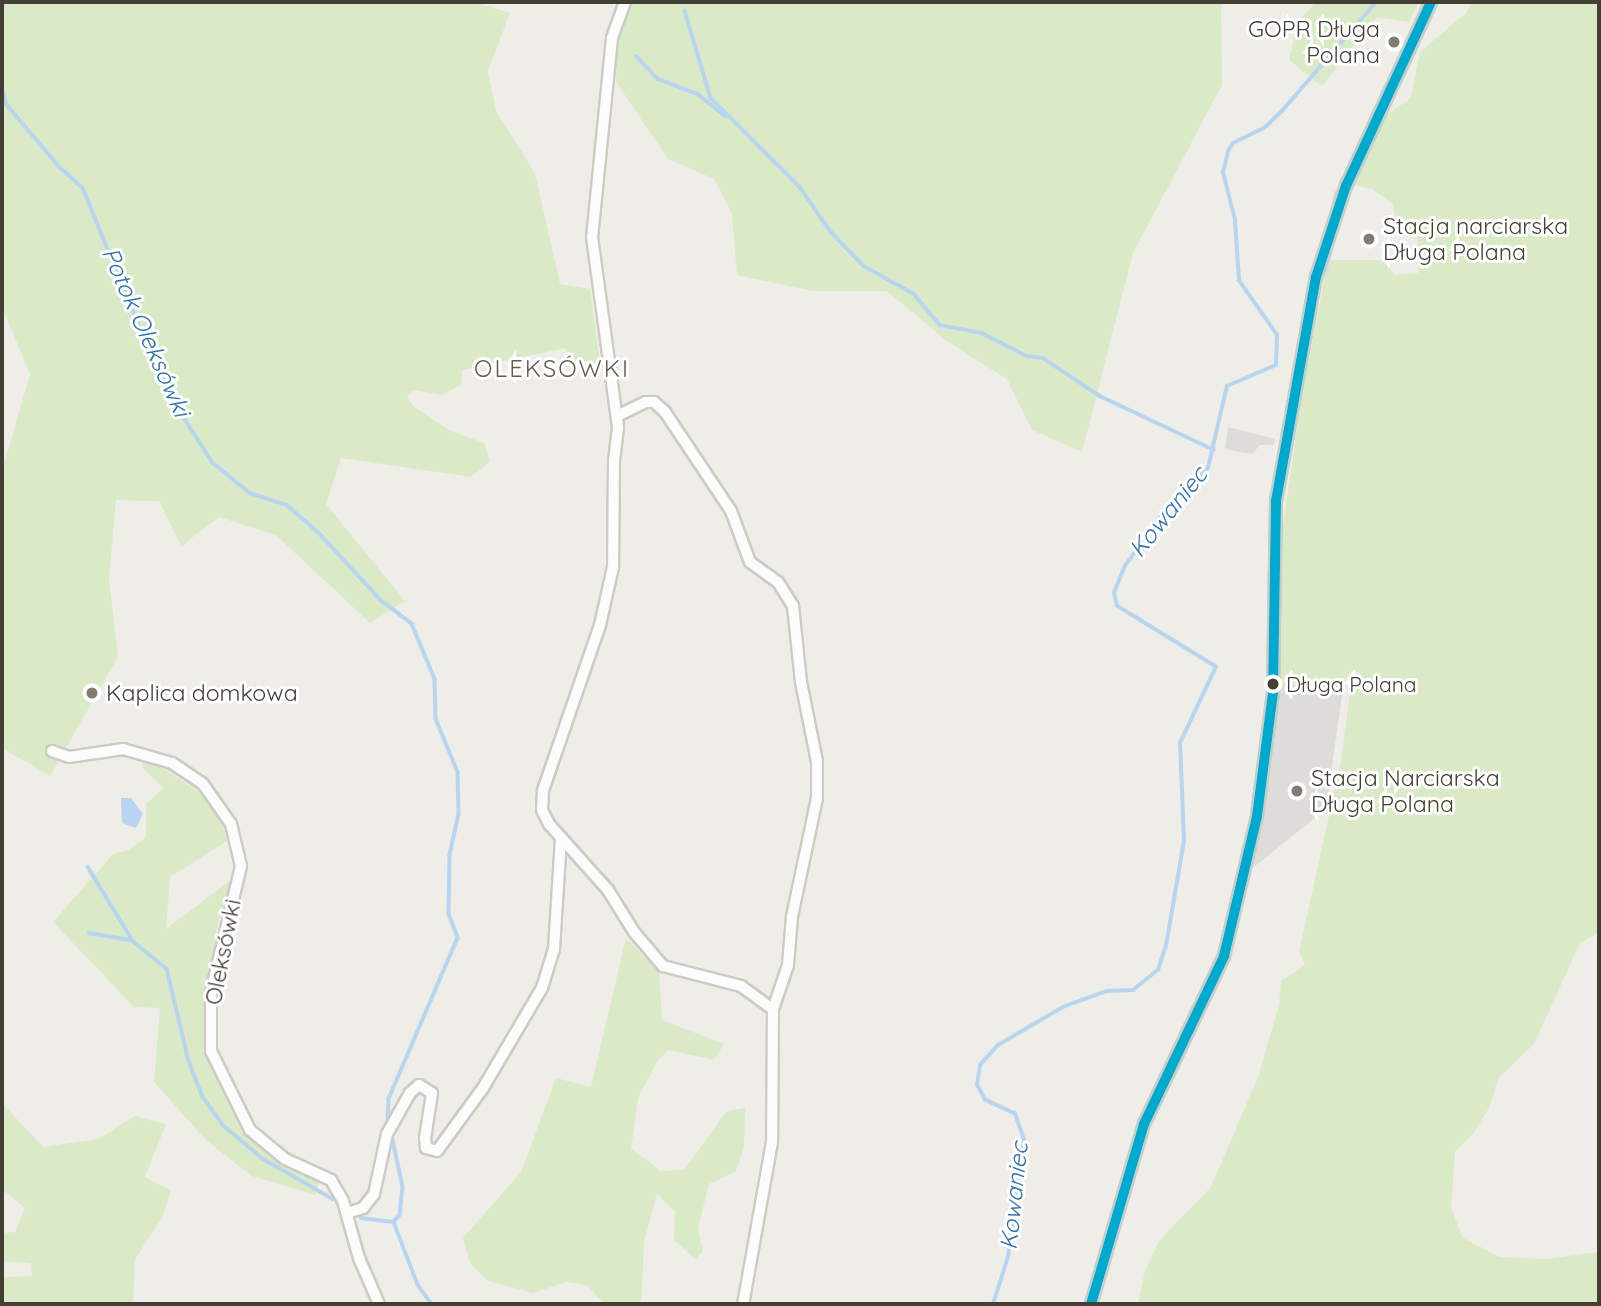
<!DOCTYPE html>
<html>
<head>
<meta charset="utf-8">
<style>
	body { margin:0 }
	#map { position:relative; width:1601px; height:1306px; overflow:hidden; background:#eeede8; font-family:Quicksand,sans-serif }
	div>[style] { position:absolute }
	.green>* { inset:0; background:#daeac7 }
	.parking>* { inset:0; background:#dedcd8; transform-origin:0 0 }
	.water>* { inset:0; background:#b7d5ee }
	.stream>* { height:3.5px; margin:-1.75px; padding:0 1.75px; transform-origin:1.75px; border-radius:1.75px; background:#b7d5ee }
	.roads { filter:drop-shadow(2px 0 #cccbc5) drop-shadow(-2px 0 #cccbc5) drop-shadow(0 2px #cccbc5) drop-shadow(0 -2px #cccbc5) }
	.street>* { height:10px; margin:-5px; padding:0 5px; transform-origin:5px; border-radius:5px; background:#fcfcfc }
	.bus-1>* { height:10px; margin:-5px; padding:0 5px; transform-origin:5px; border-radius:5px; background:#00a9ce }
	.dots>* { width:19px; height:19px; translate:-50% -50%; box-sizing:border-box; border:4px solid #fff; border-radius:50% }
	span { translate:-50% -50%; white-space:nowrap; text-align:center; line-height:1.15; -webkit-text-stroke:6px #fff; paint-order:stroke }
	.bus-label { font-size:21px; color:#443f34 }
	.left { translate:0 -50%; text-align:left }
	.poi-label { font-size:23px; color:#443f34 }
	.right { translate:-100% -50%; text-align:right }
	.street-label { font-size:23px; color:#443f34 }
	.water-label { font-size:24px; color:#2e73af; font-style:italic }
	.neighbourhood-label { font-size:24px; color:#675d4b; letter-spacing:2px }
	.frame { position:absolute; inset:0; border:4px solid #443f34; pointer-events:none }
</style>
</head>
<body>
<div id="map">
	<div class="green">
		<i style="clip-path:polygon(2px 2px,475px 2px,510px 13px,488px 71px,496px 111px,535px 173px,560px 284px,590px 289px,601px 370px,582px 369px,565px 348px,462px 370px,461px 385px,442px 395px,414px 390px,407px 397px,414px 407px,449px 430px,484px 443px,490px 462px,471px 477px,341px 458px,326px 504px,405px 601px,370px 623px,276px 535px,219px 517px,181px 546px,159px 501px,116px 500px,109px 579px,118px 657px,50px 776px,2px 748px,2px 472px,30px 374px,2px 307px)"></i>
		<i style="clip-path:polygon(634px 2px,1221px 2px,1222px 85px,1133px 253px,1082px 452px,1032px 430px,1007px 379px,948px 342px,887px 291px,813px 291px,737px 275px,732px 214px,714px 179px,668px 159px,616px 82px,617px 40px)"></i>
		<i style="clip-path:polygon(1316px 2px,1419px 2px,1409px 22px,1377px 17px,1322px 86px,1289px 60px,1298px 21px)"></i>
		<i style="clip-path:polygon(1472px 2px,1599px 2px,1599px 933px,1580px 943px,1534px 1044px,1499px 1077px,1489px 1108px,1473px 1134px,1455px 1152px,1451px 1208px,1463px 1238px,1500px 1257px,1545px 1259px,1599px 1252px,1599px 1304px,1138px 1304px,1145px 1271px,1159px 1241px,1211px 1187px,1258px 1077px,1279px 1005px,1281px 981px,1305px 965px,1299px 952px,1341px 761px,1353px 670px,1344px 681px,1275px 688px,1281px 542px,1300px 404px,1328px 260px,1384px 260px,1394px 275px,1418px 273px,1417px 237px,1397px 236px,1393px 204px,1372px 189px,1353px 185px,1385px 116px,1411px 98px,1420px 52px,1466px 13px)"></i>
		<i style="clip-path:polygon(143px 756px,197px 790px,220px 819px,227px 841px,170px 877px,166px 929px,231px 880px,216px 932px,204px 1029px,233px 1113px,319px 1178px,316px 1195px,252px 1176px,206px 1140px,154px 1082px,160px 1008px,134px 1007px,53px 922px,113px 854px,129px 850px,146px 837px,146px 804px,164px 788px,142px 767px)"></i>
		<i style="clip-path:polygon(626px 938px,659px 972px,662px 1020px,724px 1044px,714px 1060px,669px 1050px,658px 1060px,638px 1098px,631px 1149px,661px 1171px,684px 1170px,727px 1111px,745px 1108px,744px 1146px,736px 1171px,709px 1184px,698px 1228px,703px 1252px,695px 1259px,674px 1240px,675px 1211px,657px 1194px,644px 1242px,641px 1304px,604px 1304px,587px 1285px,566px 1282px,533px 1293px,488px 1281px,470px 1263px,463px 1238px,521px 1172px,556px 1078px,591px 1087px)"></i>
		<i style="clip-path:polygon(2px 1103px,43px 1147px,98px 1139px,135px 1116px,166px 1124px,145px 1177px,171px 1191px,162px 1218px,135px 1259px,133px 1304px,2px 1304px,2px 1277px,32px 1276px,31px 1263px,2px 1261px,2px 1233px,15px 1232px,25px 1208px,2px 1189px)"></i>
	</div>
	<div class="parking">
		<i style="left:1334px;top:191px;width:10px;height:86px;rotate:11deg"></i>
		<i style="clip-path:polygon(1228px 427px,1275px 439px,1274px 445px,1260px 445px,1252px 454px,1225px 449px)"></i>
		<i style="clip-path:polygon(1344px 681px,1326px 809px,1249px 871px,1268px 773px,1275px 688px)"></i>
	</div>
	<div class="water">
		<i style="clip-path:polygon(121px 798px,131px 798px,143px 814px,136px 828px,122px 823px)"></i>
	</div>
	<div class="stream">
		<i style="left:2px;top:9px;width:7px;rotate:-82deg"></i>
		<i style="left:685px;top:11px;width:91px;rotate:73.4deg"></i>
		<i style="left:711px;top:98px;width:126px;rotate:45deg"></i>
		<i style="left:800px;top:187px;width:55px;rotate:55.4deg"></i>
		<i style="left:831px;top:232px;width:47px;rotate:45.9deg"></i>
		<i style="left:864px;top:266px;width:57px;rotate:29.2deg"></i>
		<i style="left:914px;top:294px;width:40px;rotate:50deg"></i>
		<i style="left:940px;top:325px;width:43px;rotate:10.8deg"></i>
		<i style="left:982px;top:333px;width:51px;rotate:27.1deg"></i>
		<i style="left:1027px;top:356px;width:16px;rotate:7deg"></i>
		<i style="left:1043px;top:358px;width:69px;rotate:33.7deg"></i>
		<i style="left:1100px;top:396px;width:126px;rotate:25.3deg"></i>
		<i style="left:636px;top:56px;width:32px;rotate:46deg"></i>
		<i style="left:658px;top:79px;width:43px;rotate:20.6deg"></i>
		<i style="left:698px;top:94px;width:35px;rotate:39deg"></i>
		<i style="left:2px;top:88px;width:18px;rotate:74deg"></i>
		<i style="left:7px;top:105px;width:80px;rotate:49.6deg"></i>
		<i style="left:59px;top:166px;width:33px;rotate:43deg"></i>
		<i style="left:83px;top:188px;width:175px;rotate:67.8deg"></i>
		<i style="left:149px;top:350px;width:61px;rotate:63.9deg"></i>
		<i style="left:176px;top:405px;width:69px;rotate:57.5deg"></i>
		<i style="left:213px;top:463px;width:48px;rotate:39deg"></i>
		<i style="left:250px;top:493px;width:39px;rotate:18deg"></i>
		<i style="left:287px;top:505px;width:43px;rotate:41.2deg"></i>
		<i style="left:319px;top:533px;width:93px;rotate:47.2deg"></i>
		<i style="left:382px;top:601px;width:38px;rotate:37deg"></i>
		<i style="left:412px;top:624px;width:60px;rotate:67.3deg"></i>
		<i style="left:435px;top:679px;width:40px;rotate:88.6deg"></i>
		<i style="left:436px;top:719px;width:57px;rotate:67.5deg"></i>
		<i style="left:458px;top:772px;width:42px;rotate:88.6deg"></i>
		<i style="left:459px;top:814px;width:42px;rotate:102.4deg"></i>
		<i style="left:450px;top:855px;width:59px;rotate:91deg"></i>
		<i style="left:449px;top:914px;width:26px;rotate:69deg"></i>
		<i style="left:458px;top:938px;width:175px;rotate:113.2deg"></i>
		<i style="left:389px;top:1099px;width:25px;rotate:92deg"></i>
		<i style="left:88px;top:867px;width:87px;rotate:58.7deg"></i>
		<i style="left:133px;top:941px;width:44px;rotate:39.5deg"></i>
		<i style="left:167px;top:969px;width:95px;rotate:76.6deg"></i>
		<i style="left:189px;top:1061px;width:39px;rotate:69deg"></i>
		<i style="left:203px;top:1097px;width:34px;rotate:54deg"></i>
		<i style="left:223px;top:1125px;width:51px;rotate:40.2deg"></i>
		<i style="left:262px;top:1158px;width:82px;rotate:30deg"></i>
		<i style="left:89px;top:933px;width:43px;rotate:9.5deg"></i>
		<i style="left:391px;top:1131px;width:57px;rotate:77.9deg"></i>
		<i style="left:403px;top:1187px;width:28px;rotate:96deg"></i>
		<i style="left:400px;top:1215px;width:9px;rotate:131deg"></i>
		<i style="left:394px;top:1222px;width:67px;rotate:69.1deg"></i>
		<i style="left:418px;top:1285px;width:24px;rotate:54deg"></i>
		<i style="left:361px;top:1218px;width:32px;rotate:7deg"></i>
		<i style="left:993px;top:1304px;width:49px;rotate:-72.3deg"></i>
		<i style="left:1008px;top:1257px;width:118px;rotate:-82.2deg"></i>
		<i style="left:1024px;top:1140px;width:28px;rotate:-109deg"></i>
		<i style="left:1015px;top:1114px;width:33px;rotate:-155deg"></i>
		<i style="left:985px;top:1100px;width:17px;rotate:-118deg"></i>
		<i style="left:977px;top:1085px;width:20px;rotate:-81deg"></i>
		<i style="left:980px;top:1065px;width:27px;rotate:-48deg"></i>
		<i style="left:998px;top:1045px;width:75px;rotate:-30.3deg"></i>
		<i style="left:1063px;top:1007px;width:47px;rotate:-20deg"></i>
		<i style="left:1107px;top:991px;width:26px;rotate:-2deg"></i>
		<i style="left:1133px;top:990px;width:32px;rotate:-39deg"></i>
		<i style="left:1158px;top:970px;width:25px;rotate:-72deg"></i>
		<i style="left:1166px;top:946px;width:107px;rotate:-80.3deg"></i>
		<i style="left:1184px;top:841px;width:98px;rotate:-92.3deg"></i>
		<i style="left:1180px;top:743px;width:84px;rotate:-64.7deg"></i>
		<i style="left:1216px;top:667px;width:116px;rotate:-148.4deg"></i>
		<i style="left:1117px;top:606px;width:13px;rotate:-103deg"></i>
		<i style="left:1114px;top:593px;width:29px;rotate:-68deg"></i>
		<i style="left:1125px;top:566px;width:69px;rotate:-54.5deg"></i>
		<i style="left:1165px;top:510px;width:60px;rotate:-44.3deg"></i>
		<i style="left:1208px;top:468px;width:84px;rotate:-77deg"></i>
		<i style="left:1227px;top:386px;width:53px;rotate:-23.2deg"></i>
		<i style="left:1276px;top:365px;width:30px;rotate:-88deg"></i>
		<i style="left:1277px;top:335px;width:66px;rotate:-125.1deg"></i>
		<i style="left:1239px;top:281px;width:61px;rotate:-93.8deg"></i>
		<i style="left:1235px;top:220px;width:49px;rotate:-104.3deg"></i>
		<i style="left:1223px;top:173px;width:23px;rotate:-77deg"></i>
		<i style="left:1228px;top:151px;width:9px;rotate:-58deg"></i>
		<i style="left:1233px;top:143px;width:34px;rotate:-26deg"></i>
		<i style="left:1264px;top:128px;width:25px;rotate:-43deg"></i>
		<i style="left:1282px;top:111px;width:144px;rotate:-49.2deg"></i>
	</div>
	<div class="roads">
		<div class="street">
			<i style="left:625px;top:2px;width:38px;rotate:110deg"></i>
			<i style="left:612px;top:38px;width:200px;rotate:95.7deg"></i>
			<i style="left:592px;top:237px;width:193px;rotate:82.2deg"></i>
			<i style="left:618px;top:428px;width:32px;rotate:97deg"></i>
			<i style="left:614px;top:460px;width:107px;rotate:90.5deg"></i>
			<i style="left:613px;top:567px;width:59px;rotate:102.6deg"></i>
			<i style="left:600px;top:625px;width:176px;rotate:109deg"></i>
			<i style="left:543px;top:791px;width:19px;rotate:93deg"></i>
			<i style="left:542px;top:810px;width:16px;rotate:63deg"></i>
			<i style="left:549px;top:824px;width:89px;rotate:48.2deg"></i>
			<i style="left:608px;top:890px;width:49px;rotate:58.2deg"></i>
			<i style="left:634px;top:932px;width:45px;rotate:49.5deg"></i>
			<i style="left:663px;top:966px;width:81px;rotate:14.4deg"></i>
			<i style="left:741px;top:986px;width:39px;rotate:36deg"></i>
			<i style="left:773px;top:1009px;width:133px;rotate:90.4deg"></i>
			<i style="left:772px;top:1142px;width:165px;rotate:100.1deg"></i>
			<i style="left:617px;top:416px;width:32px;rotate:-26deg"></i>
			<i style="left:646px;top:402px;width:8px"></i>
			<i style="left:654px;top:402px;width:15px;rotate:42deg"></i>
			<i style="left:665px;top:412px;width:119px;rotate:56.3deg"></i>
			<i style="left:731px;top:511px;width:54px;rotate:69.6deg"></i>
			<i style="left:750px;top:562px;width:34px;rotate:36deg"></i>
			<i style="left:778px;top:582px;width:28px;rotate:58deg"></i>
			<i style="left:793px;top:606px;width:76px;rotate:84deg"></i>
			<i style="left:801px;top:682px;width:81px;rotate:78.6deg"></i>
			<i style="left:817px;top:761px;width:37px;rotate:90deg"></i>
			<i style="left:817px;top:798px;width:122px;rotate:101.9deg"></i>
			<i style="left:792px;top:917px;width:48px;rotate:94.8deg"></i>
			<i style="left:788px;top:965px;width:46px;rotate:108.8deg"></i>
			<i style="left:52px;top:751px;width:18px;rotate:19deg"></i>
			<i style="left:69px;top:757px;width:55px;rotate:-8.4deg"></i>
			<i style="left:123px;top:749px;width:51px;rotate:15.9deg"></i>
			<i style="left:172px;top:763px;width:37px;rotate:34deg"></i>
			<i style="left:203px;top:784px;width:49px;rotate:55deg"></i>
			<i style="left:231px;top:824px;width:43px;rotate:76.6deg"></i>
			<i style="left:241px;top:866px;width:130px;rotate:103.4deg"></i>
			<i style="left:211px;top:992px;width:59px;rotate:90deg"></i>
			<i style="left:211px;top:1051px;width:88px;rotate:63.7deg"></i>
			<i style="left:250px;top:1130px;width:45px;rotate:39.6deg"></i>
			<i style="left:285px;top:1159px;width:51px;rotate:24.5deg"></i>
			<i style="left:331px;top:1180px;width:24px;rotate:60deg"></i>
			<i style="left:343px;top:1201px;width:59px;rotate:74.3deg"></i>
			<i style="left:359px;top:1258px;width:50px;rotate:66.5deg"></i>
			<i style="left:347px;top:1213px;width:17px;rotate:-17deg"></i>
			<i style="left:363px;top:1208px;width:18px;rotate:-52deg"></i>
			<i style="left:374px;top:1194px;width:61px;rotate:-77.8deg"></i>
			<i style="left:387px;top:1134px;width:47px;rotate:-60.7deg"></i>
			<i style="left:410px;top:1093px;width:12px;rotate:-42deg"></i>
			<i style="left:419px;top:1085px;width:15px;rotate:32deg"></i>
			<i style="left:432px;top:1093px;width:46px;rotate:98.8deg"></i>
			<i style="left:425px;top:1138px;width:10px;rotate:84deg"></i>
			<i style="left:426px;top:1148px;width:11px;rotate:15deg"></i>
			<i style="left:437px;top:1151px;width:78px;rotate:-53.9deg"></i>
			<i style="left:483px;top:1088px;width:116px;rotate:-59.5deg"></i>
			<i style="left:542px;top:988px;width:41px;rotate:-72.9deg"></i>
			<i style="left:554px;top:949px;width:112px;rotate:-86.4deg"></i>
			<i style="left:1091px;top:1304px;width:188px;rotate:-73.6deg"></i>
			<i style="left:1144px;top:1124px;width:186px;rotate:-64.5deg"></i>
			<i style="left:1224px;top:956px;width:144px;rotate:-76.7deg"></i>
			<i style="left:1257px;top:816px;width:125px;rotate:-82.6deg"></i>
			<i style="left:1273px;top:692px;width:191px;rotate:-89.1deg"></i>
			<i style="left:1276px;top:501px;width:228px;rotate:-79.9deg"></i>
			<i style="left:1316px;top:277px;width:96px;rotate:-71.8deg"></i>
			<i style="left:1346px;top:186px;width:203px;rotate:-65.2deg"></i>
		</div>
	</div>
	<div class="bus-1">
		<i style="left:1091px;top:1304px;width:188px;rotate:-73.6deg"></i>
		<i style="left:1144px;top:1124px;width:186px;rotate:-64.5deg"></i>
		<i style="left:1224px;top:956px;width:144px;rotate:-76.7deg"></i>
		<i style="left:1257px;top:816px;width:125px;rotate:-82.6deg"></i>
		<i style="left:1273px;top:692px;width:191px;rotate:-89.1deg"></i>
		<i style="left:1276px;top:501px;width:228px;rotate:-79.9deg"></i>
		<i style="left:1316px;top:277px;width:96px;rotate:-71.8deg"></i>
		<i style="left:1346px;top:186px;width:203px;rotate:-65.2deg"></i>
	</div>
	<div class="dots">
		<i style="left:1394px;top:42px;background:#807c73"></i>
		<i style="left:1369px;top:239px;background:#807c73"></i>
		<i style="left:1273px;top:684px;background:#443f34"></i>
		<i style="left:92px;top:693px;background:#807c73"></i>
		<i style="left:1297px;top:791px;background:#807c73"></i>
	</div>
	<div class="bus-label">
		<span class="left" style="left:1286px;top:684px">Długa Polana</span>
	</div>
	<div class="poi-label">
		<span class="right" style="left:1380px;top:42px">GOPR Długa<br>Polana</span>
		<span class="left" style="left:1383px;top:239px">Stacja narciarska<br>Długa Polana</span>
		<span class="left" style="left:106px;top:693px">Kaplica domkowa</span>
		<span class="left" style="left:1311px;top:791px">Stacja Narciarska<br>Długa Polana</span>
	</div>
	<div class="street-label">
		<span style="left:223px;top:952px;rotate:-79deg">Oleksówki</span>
	</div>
	<div class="water-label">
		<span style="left:146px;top:332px;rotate:66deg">Potok Oleksówki</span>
		<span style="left:1168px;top:512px;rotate:-51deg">Kowaniec</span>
		<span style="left:1014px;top:1196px;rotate:-84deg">Kowaniec</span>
	</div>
	<div class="neighbourhood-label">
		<span style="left:552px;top:369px">OLEKSÓWKI</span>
	</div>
	<div class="frame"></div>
</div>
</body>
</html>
